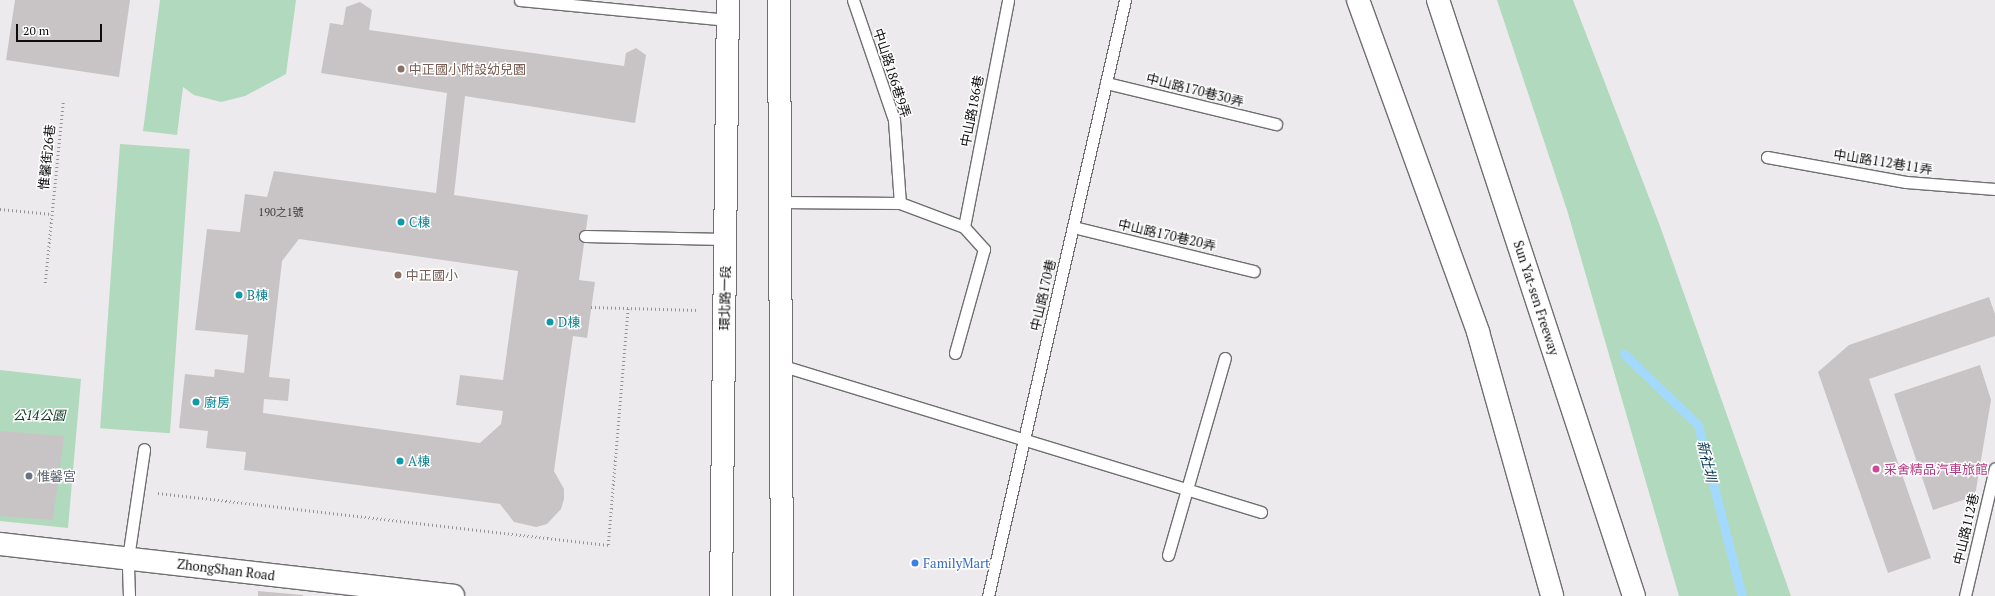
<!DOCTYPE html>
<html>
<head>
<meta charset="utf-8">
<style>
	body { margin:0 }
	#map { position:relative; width:1995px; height:596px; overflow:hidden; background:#eceaed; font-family:"PT Serif","Noto Sans TC",serif }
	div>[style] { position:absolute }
	.green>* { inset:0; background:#b1d9be; transform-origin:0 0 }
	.stream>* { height:9px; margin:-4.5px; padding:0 4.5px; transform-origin:4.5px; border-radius:4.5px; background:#a3d9fd }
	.building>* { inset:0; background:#c8c4c6 }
	.path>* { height:2.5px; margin-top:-1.25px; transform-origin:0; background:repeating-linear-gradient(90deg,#959395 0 1px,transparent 0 4px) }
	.roads { filter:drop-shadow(1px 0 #706e71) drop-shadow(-1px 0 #706e71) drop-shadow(0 1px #706e71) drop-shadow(0 -1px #706e71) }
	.service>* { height:11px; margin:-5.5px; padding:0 5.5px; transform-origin:5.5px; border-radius:5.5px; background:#fff }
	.tertiary>* { height:22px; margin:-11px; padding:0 11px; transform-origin:11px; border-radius:11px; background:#fff }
	.motorway>* { height:22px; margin:-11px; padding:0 11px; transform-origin:11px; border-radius:11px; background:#fff }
	.dots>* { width:11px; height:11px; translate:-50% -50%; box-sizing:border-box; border:2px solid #fff; border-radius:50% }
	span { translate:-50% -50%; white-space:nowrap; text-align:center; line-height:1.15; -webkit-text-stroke:3px #fff; paint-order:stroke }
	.number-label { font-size:11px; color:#3c3b3c }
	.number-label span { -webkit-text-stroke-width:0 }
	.education-label { font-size:13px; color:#785e54 }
	.left { translate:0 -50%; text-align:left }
	.street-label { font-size:13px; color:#0e0d0e }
	.culture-label { font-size:13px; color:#0d838f }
	.park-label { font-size:13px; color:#0b361f; font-style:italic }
	.hotel-label { font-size:13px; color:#b23c85 }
	.worship-label { font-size:13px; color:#5b616d }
	.shop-label { font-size:13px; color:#366cbe }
	.water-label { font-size:14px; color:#06334b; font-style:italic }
	.scale { position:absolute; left:16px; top:24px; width:86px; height:18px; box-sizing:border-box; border:2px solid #0e0d0e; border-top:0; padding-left:5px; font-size:12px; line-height:14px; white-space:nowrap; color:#0e0d0e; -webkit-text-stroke:3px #fff; paint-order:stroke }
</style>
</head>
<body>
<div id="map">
	<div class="green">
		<i style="clip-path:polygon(160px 0,296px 0,286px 74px,245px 96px,221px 102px,194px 95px,183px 87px,177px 135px,143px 131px)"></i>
		<i style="clip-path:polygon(1497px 0,1573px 0,1660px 226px,1791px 596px,1679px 596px,1567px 210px)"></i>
		<i style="left:120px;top:144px;width:70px;height:285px;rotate:4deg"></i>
		<i style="clip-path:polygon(0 370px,81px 379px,68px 528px,0 521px)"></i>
	</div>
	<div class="stream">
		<i style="left:1624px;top:354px;width:103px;rotate:43.8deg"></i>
		<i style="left:1698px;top:425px;width:177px;rotate:75.6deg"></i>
	</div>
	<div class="building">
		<i style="clip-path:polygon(15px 0,130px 0,119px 77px,6px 60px)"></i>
		<i style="clip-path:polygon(evenodd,360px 2px,372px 10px,369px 30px,624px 66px,626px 53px,636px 48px,646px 55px,635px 123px,465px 96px,454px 195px,588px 215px,579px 280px,595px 282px,587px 338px,573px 336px,554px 471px,564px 489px,564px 499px,561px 509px,547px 524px,536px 527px,514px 522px,500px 504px,244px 470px,246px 452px,206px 448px,208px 431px,179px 428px,185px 374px,214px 377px,215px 369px,244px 373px,248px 335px,195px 330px,207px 229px,240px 232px,245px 194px,267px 197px,274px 171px,436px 193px,447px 93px,321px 73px,330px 23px,343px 25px,346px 7px,360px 2px,299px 239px,518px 271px,503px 380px,460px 375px,456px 405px,503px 411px,501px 424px,480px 443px,263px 413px,264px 399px,288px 401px,290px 379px,269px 377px,282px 261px,299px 239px)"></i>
		<i style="clip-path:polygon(1989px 297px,1995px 314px,1995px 336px,1869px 379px,1931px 558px,1888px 573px,1818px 372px,1849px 345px)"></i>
		<i style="clip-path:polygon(1980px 365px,1991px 400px,1975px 496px,1933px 510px,1894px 394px)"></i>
		<i style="clip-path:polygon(0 431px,64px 436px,53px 520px,0 516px)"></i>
		<i style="clip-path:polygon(258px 591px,303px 595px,303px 596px,258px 596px)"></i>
	</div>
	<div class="path">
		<i style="left:0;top:209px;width:52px;rotate:5.5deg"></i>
		<i style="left:45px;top:283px;width:182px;rotate:-84.3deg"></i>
		<i style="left:591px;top:307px;width:108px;rotate:1.6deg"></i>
		<i style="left:158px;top:493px;width:453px;rotate:6.6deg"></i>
		<i style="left:608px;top:545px;width:238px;rotate:-85.2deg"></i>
	</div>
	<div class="roads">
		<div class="service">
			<i style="left:520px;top:0;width:209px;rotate:5.5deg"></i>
			<i style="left:853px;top:0;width:127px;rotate:71.1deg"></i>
			<i style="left:894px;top:120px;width:83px;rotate:85.9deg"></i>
			<i style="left:1106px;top:83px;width:175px;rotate:13.6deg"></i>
			<i style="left:1767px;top:157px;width:141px;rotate:10.2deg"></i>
			<i style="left:1906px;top:182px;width:89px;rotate:4.5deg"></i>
			<i style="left:778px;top:202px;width:122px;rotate:0.5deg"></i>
			<i style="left:900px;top:203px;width:68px;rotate:20.6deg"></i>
			<i style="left:964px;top:227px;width:30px;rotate:48deg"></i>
			<i style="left:984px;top:249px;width:108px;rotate:105.6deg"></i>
			<i style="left:964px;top:227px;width:231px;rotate:-79deg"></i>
			<i style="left:1073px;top:227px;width:186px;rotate:13.7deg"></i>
			<i style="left:585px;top:236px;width:140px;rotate:1.2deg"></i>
			<i style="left:780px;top:365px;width:503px;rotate:16.99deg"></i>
			<i style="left:1168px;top:555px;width:205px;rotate:-73.9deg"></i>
			<i style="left:129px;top:596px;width:38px;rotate:-92deg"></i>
			<i style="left:128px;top:558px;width:110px;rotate:-81.6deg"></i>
			<i style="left:988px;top:596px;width:612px;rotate:-77.05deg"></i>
			<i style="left:1965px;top:596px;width:131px;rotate:-76.8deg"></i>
		</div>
		<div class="tertiary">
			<i style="left:779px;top:0;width:596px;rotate:89.71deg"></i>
			<i style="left:0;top:544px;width:456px;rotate:6.5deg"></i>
			<i style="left:721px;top:596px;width:596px;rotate:-89.33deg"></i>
		</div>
		<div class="motorway">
			<i style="left:1358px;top:0;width:353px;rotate:70.1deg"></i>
			<i style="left:1478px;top:332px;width:274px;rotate:74.3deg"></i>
			<i style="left:1438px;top:0;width:627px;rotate:71.8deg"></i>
		</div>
	</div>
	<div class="dots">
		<i style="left:401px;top:69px;background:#8d6e63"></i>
		<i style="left:401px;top:222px;background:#0f9aa8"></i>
		<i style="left:398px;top:275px;background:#8d6e63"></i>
		<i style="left:239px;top:295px;background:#0f9aa8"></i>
		<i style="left:550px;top:322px;background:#0f9aa8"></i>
		<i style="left:196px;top:402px;background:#0f9aa8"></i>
		<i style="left:400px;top:461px;background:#0f9aa8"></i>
		<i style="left:1876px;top:469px;background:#d1479c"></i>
		<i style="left:29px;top:476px;background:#6b7280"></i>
		<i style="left:915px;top:563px;background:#3f7fe0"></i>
	</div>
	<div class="number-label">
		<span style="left:281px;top:212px">190之1號</span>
	</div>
	<div class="education-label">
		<span class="left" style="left:409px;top:69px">中正國小附設幼兒園</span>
		<span class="left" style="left:406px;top:275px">中正國小</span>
	</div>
	<div class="street-label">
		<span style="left:892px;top:73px;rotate:72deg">中山路186巷9弄</span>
		<span style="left:1195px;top:90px;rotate:14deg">中山路170巷30弄</span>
		<span style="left:972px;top:111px;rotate:-79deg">中山路186巷</span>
		<span style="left:47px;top:157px;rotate:-84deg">惟馨街26巷</span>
		<span style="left:1883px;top:162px;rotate:9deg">中山路112巷11弄</span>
		<span style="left:1167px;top:235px;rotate:13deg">中山路170巷20弄</span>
		<span style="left:1043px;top:295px;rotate:-77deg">中山路170巷</span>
		<span style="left:725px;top:298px;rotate:-89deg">環北路一段</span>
		<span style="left:1536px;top:298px;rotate:72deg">Sun Yat-sen Freeway</span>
		<span style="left:1966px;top:529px;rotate:-77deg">中山路112巷</span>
		<span style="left:226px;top:570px;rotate:7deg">ZhongShan Road</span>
	</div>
	<div class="culture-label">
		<span class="left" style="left:409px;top:222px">C棟</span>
		<span class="left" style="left:247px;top:295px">B棟</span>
		<span class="left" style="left:558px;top:322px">D棟</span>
		<span class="left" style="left:204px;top:402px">廚房</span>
		<span class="left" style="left:408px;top:461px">A棟</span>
	</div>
	<div class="park-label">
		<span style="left:39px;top:415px">公14公園</span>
	</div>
	<div class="hotel-label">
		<span class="left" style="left:1884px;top:469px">采舍精品汽車旅館</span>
	</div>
	<div class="worship-label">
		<span class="left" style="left:37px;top:476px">惟馨宮</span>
	</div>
	<div class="shop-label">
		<span class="left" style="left:923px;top:563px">FamilyMart</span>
	</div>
	<div class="water-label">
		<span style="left:1707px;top:461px;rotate:77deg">新社圳</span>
	</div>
	<div class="scale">20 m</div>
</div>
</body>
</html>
